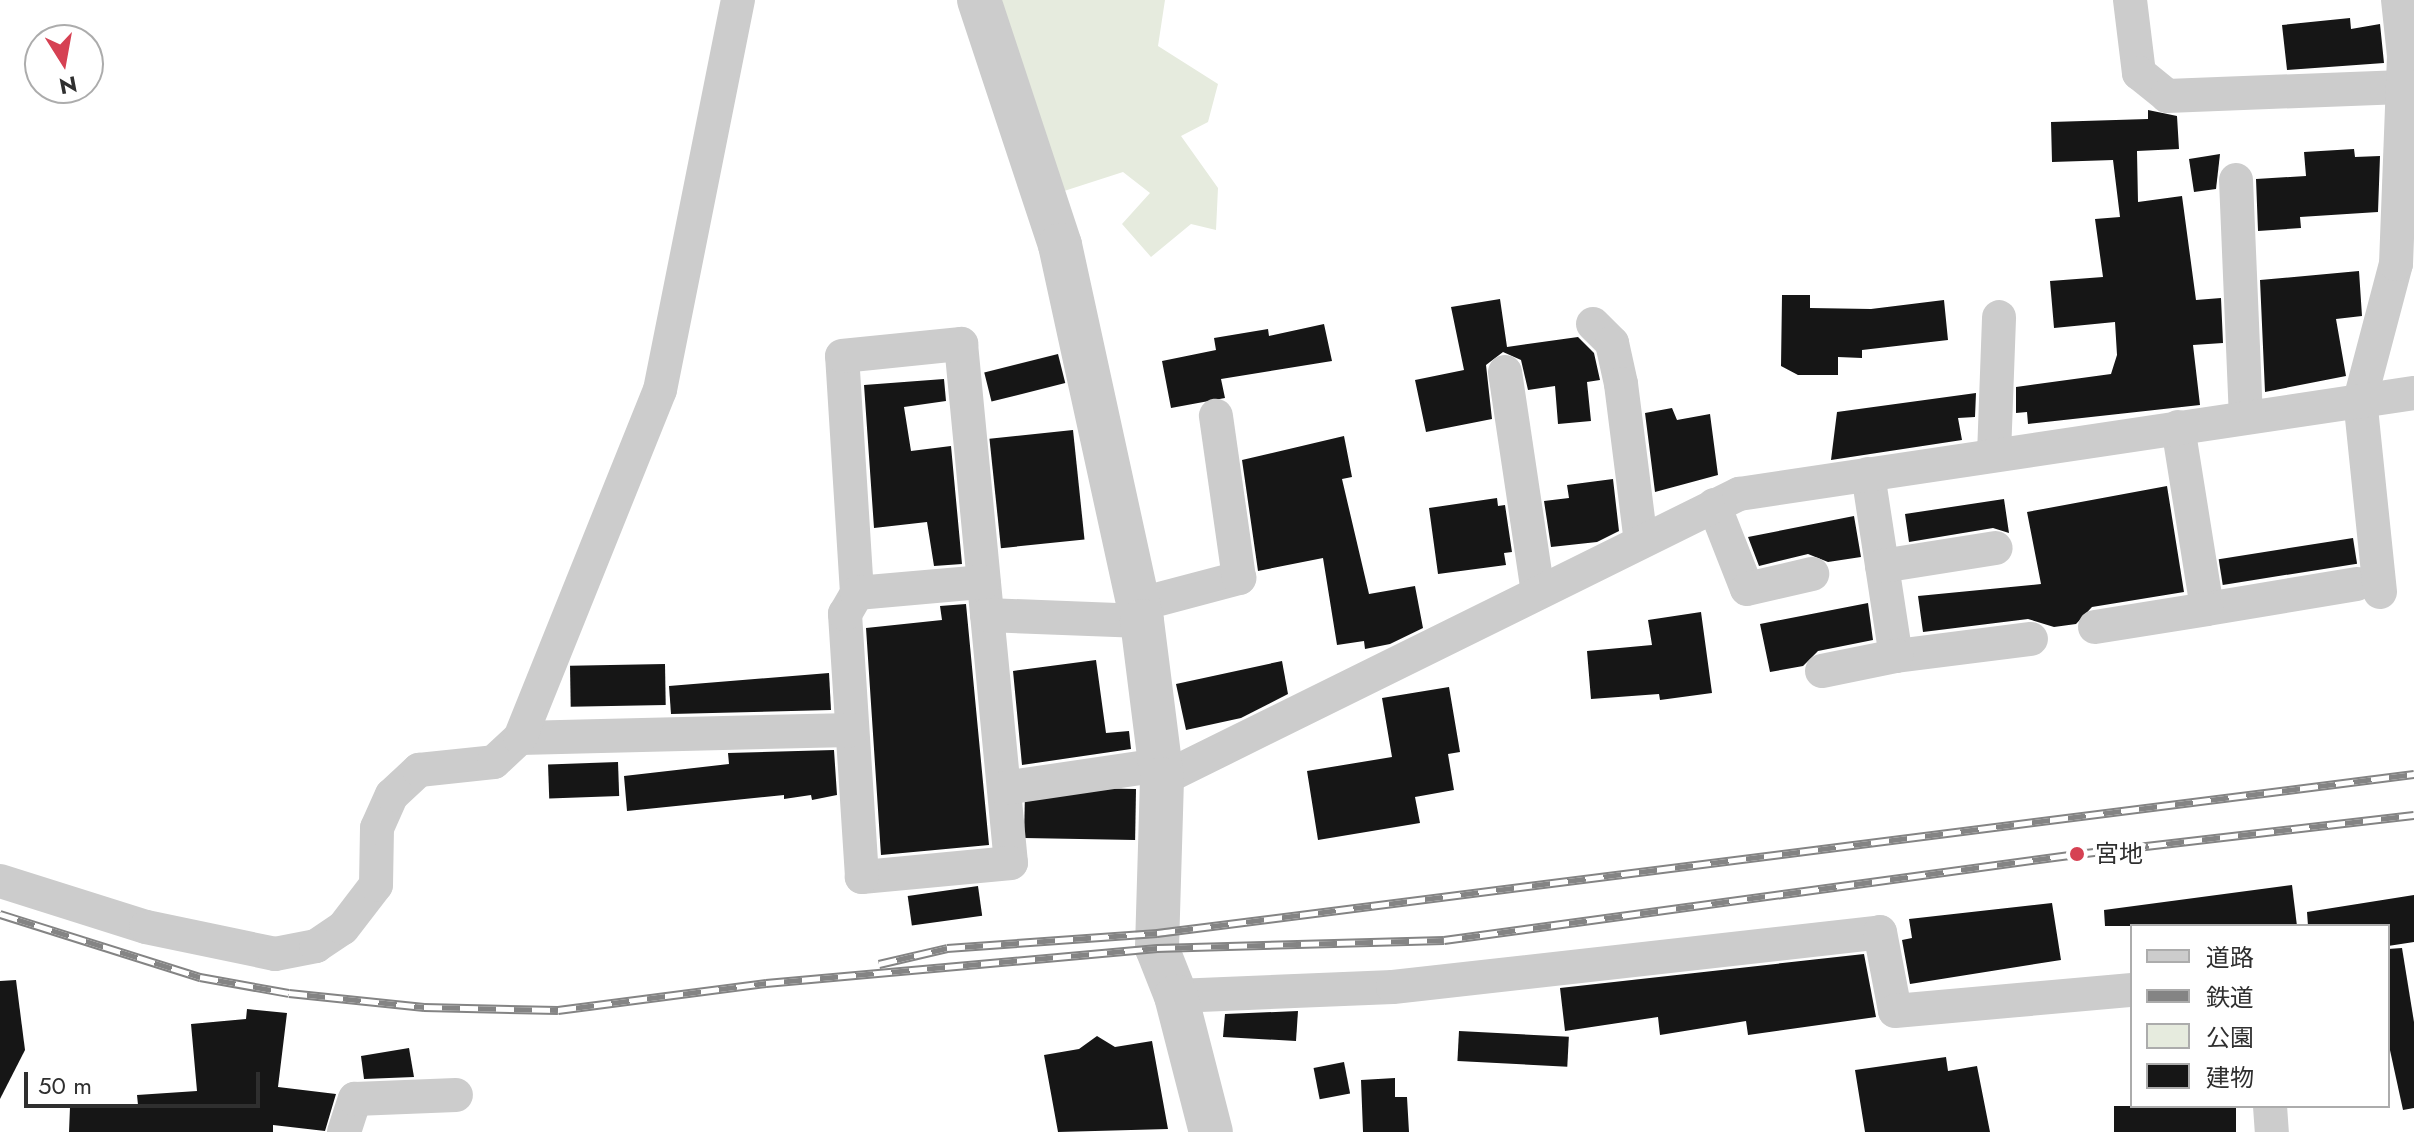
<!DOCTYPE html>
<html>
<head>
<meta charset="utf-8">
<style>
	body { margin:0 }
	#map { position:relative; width:2414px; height:1132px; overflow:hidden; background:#fff; font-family:Jost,"Noto Sans JP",sans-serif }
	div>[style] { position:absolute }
	.green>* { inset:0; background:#e6ebde }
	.building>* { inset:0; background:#161616; transform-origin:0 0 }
	.minor>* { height:34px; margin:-17px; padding:0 17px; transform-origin:17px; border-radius:17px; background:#ccc }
	.tertiary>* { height:44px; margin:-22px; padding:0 22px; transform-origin:22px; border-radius:22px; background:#ccc }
	.rail>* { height:9px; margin-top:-4.5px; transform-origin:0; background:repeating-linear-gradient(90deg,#fff 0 18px,#848484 0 36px); box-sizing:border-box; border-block:2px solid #848484 }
	.dots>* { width:22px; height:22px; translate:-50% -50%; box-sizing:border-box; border:4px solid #fff; border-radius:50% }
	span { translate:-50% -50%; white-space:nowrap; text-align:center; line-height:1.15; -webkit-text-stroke:8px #fff; paint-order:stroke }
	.poi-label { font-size:24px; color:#2f2f2f }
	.left { translate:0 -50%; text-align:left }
	.legend { position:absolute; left:2130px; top:924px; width:260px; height:184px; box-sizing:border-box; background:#fff; border:2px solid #acacac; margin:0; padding:10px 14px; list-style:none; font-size:24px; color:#2f2f2f }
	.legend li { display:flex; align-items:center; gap:16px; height:40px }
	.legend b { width:40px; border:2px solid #acacac }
	.north { position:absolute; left:24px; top:24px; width:80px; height:80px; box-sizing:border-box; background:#fff; border:2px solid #acacac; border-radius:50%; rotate:169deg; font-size:22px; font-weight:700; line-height:32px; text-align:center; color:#2f2f2f }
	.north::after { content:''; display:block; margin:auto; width:28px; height:36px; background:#d64153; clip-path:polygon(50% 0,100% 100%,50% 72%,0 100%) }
	.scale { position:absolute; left:24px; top:1072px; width:236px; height:36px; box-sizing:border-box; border:4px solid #2f2f2f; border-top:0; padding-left:10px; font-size:24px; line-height:28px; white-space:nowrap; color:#2f2f2f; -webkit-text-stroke:6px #fff; paint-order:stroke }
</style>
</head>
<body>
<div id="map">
	<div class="green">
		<i style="clip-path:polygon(995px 0,1165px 0,1158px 46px,1218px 84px,1208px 122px,1181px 136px,1218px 188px,1216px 230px,1191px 224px,1151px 257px,1122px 224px,1150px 193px,1123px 172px,1061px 192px)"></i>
	</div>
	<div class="building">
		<i style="clip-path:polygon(2350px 18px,2351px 29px,2380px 24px,2384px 63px,2287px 70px,2282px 25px)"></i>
		<i style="clip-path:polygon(2148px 110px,2177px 116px,2179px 149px,2137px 151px,2138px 202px,2182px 196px,2196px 300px,2221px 298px,2223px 343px,2193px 345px,2200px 405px,2028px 424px,2027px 412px,2016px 413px,2016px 387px,2111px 374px,2117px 355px,2115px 322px,2054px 328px,2050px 281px,2103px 277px,2095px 219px,2120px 217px,2113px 160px,2052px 162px,2051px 122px,2148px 119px)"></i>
		<i style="clip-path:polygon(2354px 149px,2355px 157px,2380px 156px,2378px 212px,2300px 217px,2301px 228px,2258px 231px,2256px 179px,2306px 176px,2304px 152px)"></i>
		<i style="clip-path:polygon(2220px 154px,2216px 189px,2194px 192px,2189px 159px)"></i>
		<i style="clip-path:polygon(2359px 271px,2362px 316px,2336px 319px,2346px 376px,2265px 392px,2260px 280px)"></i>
		<i style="clip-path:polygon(1782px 295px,1810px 295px,1810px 308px,1871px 309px,1944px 300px,1948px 340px,1862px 350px,1862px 358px,1838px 357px,1838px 375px,1798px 375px,1781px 366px)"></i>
		<i style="clip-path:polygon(1500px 299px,1507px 347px,1578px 337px,1594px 353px,1600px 380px,1587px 382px,1591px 421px,1558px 424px,1555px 386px,1528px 390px,1521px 360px,1503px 352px,1486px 365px,1492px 419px,1426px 432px,1415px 380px,1464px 370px,1451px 307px)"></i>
		<i style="clip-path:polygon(1324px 324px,1332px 361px,1221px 379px,1225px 398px,1171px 408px,1162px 361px,1216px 350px,1214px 338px,1268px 329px,1269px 336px)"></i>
		<i style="left:1058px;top:354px;width:30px;height:76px;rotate:76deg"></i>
		<i style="clip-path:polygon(944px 379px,946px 401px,904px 407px,911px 451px,951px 446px,962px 564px,934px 566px,927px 522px,874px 528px,864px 385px)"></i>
		<i style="clip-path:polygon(1976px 393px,1975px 417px,1958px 418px,1962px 440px,1831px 460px,1837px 412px)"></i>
		<i style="clip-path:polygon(1672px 408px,1677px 420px,1710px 414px,1718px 475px,1655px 492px,1645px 413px)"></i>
		<i style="left:1073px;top:430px;width:110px;height:84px;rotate:84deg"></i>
		<i style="clip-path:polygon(1344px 436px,1352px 477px,1342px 479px,1369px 594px,1415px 586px,1423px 628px,1390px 644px,1365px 649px,1364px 641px,1337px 645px,1323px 558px,1258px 571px,1242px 460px)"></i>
		<i style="clip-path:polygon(1613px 479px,1619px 531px,1597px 542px,1551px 547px,1544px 501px,1569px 498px,1567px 485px)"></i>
		<i style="clip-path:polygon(2167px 486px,2184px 592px,2092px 607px,2076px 624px,2054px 627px,2028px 619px,1923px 632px,1918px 596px,2041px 584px,2027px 512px)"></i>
		<i style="clip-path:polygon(1497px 498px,1498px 506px,1505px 505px,1512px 552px,1504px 553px,1506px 565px,1438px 574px,1429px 508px)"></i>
		<i style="clip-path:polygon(2004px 499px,2009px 533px,1993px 528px,1909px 542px,1905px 514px)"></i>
		<i style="clip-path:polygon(1854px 516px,1861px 557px,1828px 562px,1808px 554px,1759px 566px,1748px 537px)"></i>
		<i style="left:2353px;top:538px;width:26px;height:136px;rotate:81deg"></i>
		<i style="clip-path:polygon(1868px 603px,1873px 640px,1818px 651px,1803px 666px,1770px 672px,1760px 624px)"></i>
		<i style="clip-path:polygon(966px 604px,989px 845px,881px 855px,866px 628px,942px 620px,940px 606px)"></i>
		<i style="clip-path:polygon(1701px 612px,1712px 693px,1660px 700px,1659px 694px,1591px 699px,1587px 651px,1652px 645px,1648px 620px)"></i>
		<i style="clip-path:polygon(1096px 660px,1106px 733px,1129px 731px,1131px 749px,1022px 765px,1013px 671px)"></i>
		<i style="clip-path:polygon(1282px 661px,1288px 694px,1241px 718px,1186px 730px,1176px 684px)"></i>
		<i style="left:665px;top:664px;width:41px;height:95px;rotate:89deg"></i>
		<i style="clip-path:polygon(829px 673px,831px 710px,671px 714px,669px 686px)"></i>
		<i style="clip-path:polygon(1449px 687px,1460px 752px,1448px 754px,1454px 790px,1415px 797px,1420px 823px,1318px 840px,1307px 771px,1392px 757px,1382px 698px)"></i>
		<i style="clip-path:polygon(834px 750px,837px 795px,812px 800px,811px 795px,784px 799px,784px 795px,627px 811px,624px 776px,729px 764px,728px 753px)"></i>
		<i style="left:618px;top:762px;width:34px;height:70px;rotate:88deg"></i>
		<i style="left:1136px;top:789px;width:51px;height:111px;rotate:91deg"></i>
		<i style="clip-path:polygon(2292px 885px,2297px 926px,2105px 926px,2104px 910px)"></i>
		<i style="left:978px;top:886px;width:30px;height:71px;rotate:82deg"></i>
		<i style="clip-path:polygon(2414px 895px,2414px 942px,2388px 946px,2388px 926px,2308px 926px,2307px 912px)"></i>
		<i style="clip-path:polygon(2052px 903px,2061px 960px,1910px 984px,1902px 940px,1912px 938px,1909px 919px)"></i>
		<i style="clip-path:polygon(2402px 948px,2414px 1022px,2414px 1108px,2403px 1110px,2388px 1041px,2388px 949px)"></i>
		<i style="clip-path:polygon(1864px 954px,1876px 1017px,1748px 1035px,1746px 1021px,1660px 1035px,1658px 1017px,1565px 1031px,1560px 988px)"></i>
		<i style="clip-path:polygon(16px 980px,25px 1050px,0 1099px,0 981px)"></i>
		<i style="clip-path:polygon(247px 1009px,287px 1013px,278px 1087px,336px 1094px,325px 1131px,273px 1125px,273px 1132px,69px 1132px,70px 1107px,138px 1105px,137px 1095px,197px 1091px,191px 1024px,246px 1019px)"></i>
		<i style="clip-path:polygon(1298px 1011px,1296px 1041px,1223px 1037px,1225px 1014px)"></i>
		<i style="left:1459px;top:1031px;width:110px;height:30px;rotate:3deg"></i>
		<i style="clip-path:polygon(1097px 1036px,1115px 1047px,1152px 1041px,1168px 1129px,1058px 1132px,1044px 1055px,1079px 1049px)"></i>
		<i style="clip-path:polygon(409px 1048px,414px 1077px,364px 1079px,361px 1056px)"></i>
		<i style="clip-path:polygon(1946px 1057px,1948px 1071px,1977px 1066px,1990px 1132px,1865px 1132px,1855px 1070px)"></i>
		<i style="left:1344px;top:1062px;width:32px;height:31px;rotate:79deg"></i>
		<i style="clip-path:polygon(1395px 1078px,1395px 1097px,1407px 1097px,1409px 1132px,1363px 1132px,1361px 1080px)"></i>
		<i style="left:2114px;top:1106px;width:122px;height:26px"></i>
	</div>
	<div class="minor">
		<i style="left:2130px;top:0;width:74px;rotate:83deg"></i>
		<i style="left:2139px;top:73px;width:36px;rotate:39deg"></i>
		<i style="left:2167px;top:96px;width:236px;rotate:-2.2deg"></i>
		<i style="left:2236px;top:180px;width:237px;rotate:87.6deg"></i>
		<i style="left:1593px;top:324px;width:27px;rotate:45deg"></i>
		<i style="left:1612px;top:343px;width:42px;rotate:77.6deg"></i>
		<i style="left:1621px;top:384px;width:159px;rotate:82.8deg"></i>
		<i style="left:961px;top:344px;width:521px;rotate:84.5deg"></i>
		<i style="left:1011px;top:863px;width:150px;rotate:174.6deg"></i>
		<i style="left:862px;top:877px;width:264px;rotate:-93.7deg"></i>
		<i style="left:845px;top:614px;width:24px;rotate:-60deg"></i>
		<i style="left:857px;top:593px;width:237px;rotate:-93.6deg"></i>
		<i style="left:842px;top:356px;width:120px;rotate:-5.8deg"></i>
		<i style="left:1505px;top:372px;width:223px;rotate:81.5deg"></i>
		<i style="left:2178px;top:427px;width:184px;rotate:80.9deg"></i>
		<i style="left:2207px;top:609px;width:152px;rotate:-9.5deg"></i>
		<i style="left:1994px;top:455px;width:138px;rotate:-87.9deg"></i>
		<i style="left:1868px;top:474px;width:184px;rotate:81.3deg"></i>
		<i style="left:1896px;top:656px;width:136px;rotate:-7.2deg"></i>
		<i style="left:1714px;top:505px;width:90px;rotate:68.6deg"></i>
		<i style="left:1747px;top:589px;width:67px;rotate:-13deg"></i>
		<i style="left:1882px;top:566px;width:115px;rotate:-9deg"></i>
		<i style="left:2380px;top:592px;width:193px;rotate:-95.9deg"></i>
		<i style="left:2360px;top:400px;width:141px;rotate:-75.2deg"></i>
		<i style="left:2396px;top:264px;width:208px;rotate:-87.8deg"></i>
		<i style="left:2404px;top:56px;width:56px;rotate:-96.1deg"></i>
		<i style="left:857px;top:593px;width:127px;rotate:-5deg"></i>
		<i style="left:1137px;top:605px;width:106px;rotate:-14.8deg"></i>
		<i style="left:1239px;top:578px;width:164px;rotate:-98.1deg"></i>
		<i style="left:987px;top:615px;width:155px;rotate:2.2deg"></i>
		<i style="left:2095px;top:627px;width:113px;rotate:-9.1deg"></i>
		<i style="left:1822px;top:671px;width:76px;rotate:-11.5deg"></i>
		<i style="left:520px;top:738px;width:332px;rotate:-1.4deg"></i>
		<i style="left:1162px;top:779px;width:644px;rotate:-26.29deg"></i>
		<i style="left:1739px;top:494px;width:683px;rotate:-8.51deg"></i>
		<i style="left:1004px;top:788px;width:157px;rotate:-8.4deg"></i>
		<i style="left:0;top:881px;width:153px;rotate:17.5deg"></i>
		<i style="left:146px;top:927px;width:132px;rotate:11.8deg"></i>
		<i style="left:275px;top:954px;width:42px;rotate:-11deg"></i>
		<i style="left:316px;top:946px;width:32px;rotate:-34deg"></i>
		<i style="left:343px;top:928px;width:54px;rotate:-52.5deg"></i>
		<i style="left:376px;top:885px;width:57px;rotate:-89deg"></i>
		<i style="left:377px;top:828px;width:36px;rotate:-66deg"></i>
		<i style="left:392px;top:795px;width:37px;rotate:-43deg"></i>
		<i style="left:419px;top:770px;width:75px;rotate:-6.1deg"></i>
		<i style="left:494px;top:762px;width:35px;rotate:-43deg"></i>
		<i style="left:520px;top:738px;width:375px;rotate:-68.1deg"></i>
		<i style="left:660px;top:390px;width:398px;rotate:-78.7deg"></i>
		<i style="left:1176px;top:996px;width:217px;rotate:-2.4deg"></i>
		<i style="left:1393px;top:987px;width:490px;rotate:-6.4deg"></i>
		<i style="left:1880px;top:932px;width:80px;rotate:79.2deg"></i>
		<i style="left:1895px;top:1011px;width:238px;rotate:-5.1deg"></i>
		<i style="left:2270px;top:1106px;width:26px;rotate:86deg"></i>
		<i style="left:344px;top:1132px;width:35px;rotate:-72deg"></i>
		<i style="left:355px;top:1099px;width:101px;rotate:-2.3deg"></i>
	</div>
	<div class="tertiary">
		<i style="left:979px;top:0;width:258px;rotate:71.7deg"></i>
		<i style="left:1060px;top:245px;width:385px;rotate:77.7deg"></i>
		<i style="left:1142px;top:621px;width:159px;rotate:82.8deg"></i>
		<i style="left:1162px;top:779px;width:169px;rotate:91.7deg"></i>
		<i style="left:1157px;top:948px;width:52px;rotate:68.4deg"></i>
		<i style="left:1176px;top:996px;width:140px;rotate:75.6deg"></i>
	</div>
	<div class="rail">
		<i style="left:0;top:914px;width:210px;rotate:17.5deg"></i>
		<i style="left:200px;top:977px;width:90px;rotate:10.2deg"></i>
		<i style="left:289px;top:993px;width:136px;rotate:5.9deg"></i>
		<i style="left:424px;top:1007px;width:134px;rotate:1.3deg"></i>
		<i style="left:558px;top:1010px;width:210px;rotate:-7.4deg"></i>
		<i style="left:766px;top:983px;width:393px;rotate:-5.1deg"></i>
		<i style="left:1157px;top:948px;width:287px;rotate:-1.6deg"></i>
		<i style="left:1444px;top:940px;width:639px;rotate:-7.74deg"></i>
		<i style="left:2077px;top:854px;width:339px;rotate:-6.6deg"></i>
		<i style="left:879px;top:964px;width:70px;rotate:-13.2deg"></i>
		<i style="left:947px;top:948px;width:211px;rotate:-4.1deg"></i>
		<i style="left:1157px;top:933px;width:1267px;rotate:-7.21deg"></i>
	</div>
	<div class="dots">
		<i style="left:2077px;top:854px;background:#d64153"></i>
	</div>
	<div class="poi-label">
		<span class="left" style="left:2095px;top:854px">宮地</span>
	</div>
	<ul class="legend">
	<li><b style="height:10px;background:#ccc"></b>道路</li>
	<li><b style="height:10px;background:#848484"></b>鉄道</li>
	<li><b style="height:22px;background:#e6ebde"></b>公園</li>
	<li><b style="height:22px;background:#161616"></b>建物</li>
	</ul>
	<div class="north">N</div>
	<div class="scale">50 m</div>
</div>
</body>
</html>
